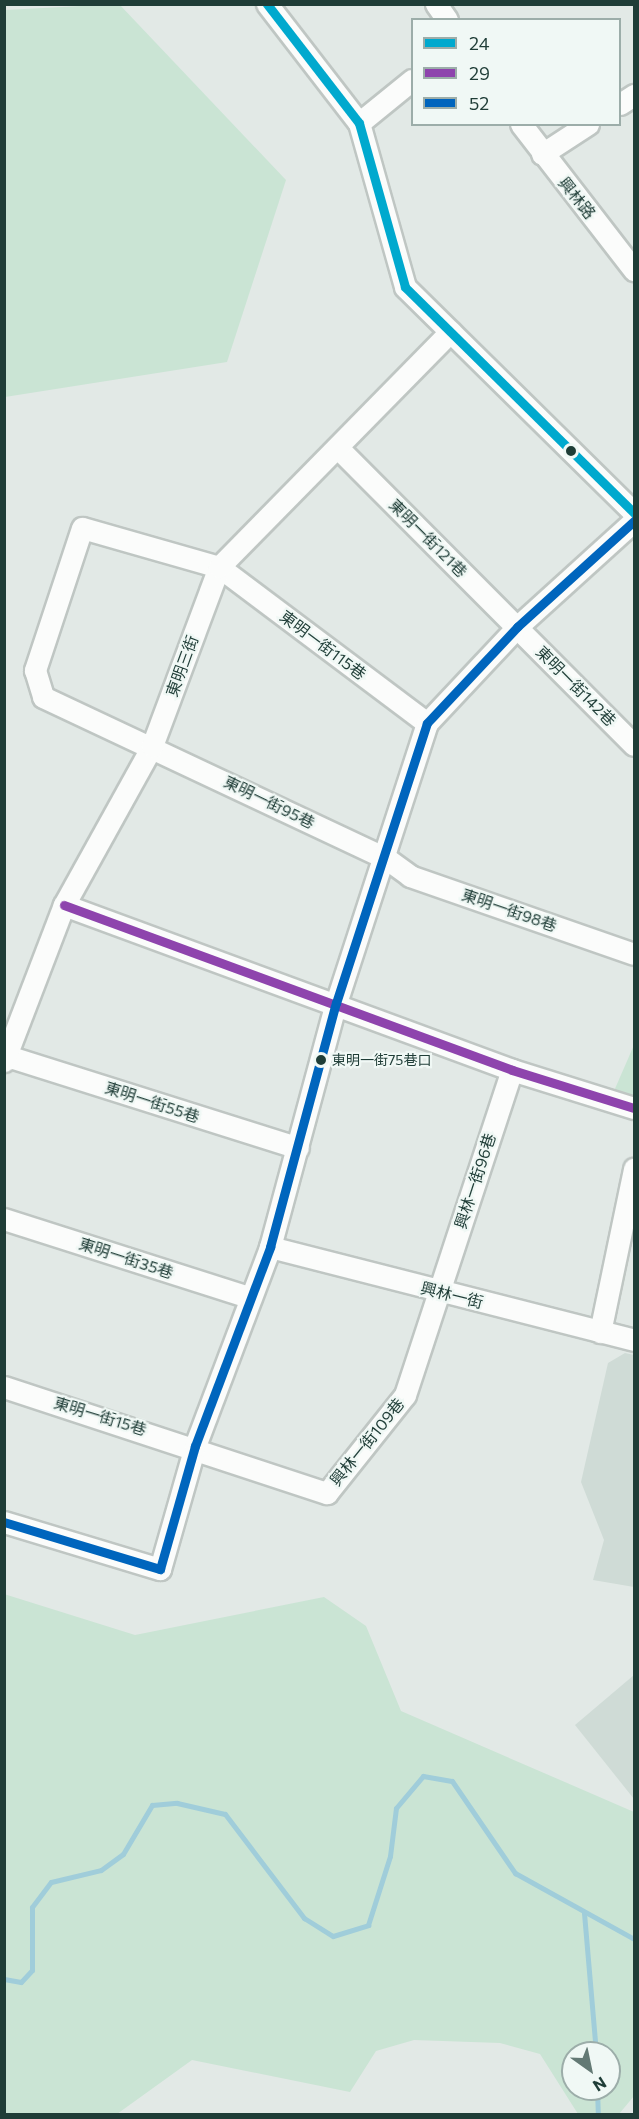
<!DOCTYPE html>
<html>
<head>
<meta charset="utf-8">
<style>
	body { margin:0 }
	#map { position:relative; width:639px; height:2119px; overflow:hidden; background:#e2e9e6; font-family:Commissioner,"Noto Sans TC",sans-serif }
	div>[style] { position:absolute }
	.built>* { inset:0; background:#cfdbd6 }
	.green>* { inset:0; background:#cae4d4 }
	.stream>* { height:5px; margin:-2.5px; padding:0 2.5px; transform-origin:2.5px; border-radius:2.5px; background:#a0cdda }
	.roads { filter:drop-shadow(2px 0 #bfc6c3) drop-shadow(-2px 0 #bfc6c3) drop-shadow(0 2px #bfc6c3) drop-shadow(0 -2px #bfc6c3) }
	.minor>* { height:21px; margin:-10.5px; padding:0 10.5px; transform-origin:10.5px; border-radius:10.5px; background:#fbfcfb }
	.bus-1>* { height:9px; margin:-4.5px; padding:0 4.5px; transform-origin:4.5px; border-radius:4.5px; background:#00a9ce }
	.bus-2>* { height:9px; margin:-4.5px; padding:0 4.5px; transform-origin:4.5px; border-radius:4.5px; background:#8e44ad }
	.bus-3>* { height:9px; margin:-4.5px; padding:0 4.5px; transform-origin:4.5px; border-radius:4.5px; background:#0065bd }
	.dots>* { width:16px; height:16px; translate:-50% -50%; box-sizing:border-box; border:3px solid #f0f8f5; border-radius:50% }
	span { translate:-50% -50%; white-space:nowrap; text-align:center; line-height:1.15; -webkit-text-stroke:4.5px #f0f8f5; paint-order:stroke }
	.bus-label { font-size:14px; color:#1f3d37 }
	.left { translate:0 -50%; text-align:left }
	.street-label { font-size:16px; color:#1f3d37 }
	.frame { position:absolute; inset:0; border:6px solid #1f3d37; pointer-events:none }
	.legend { position:absolute; left:411px; top:18px; width:210px; height:108px; box-sizing:border-box; background:#f0f8f5; border:2px solid #9cada9; margin:0; padding:8px 10px; list-style:none; font-size:18px; color:#1f3d37 }
	.legend li { display:flex; align-items:center; gap:12px; height:30px }
	.legend b { width:30px; border:2px solid #9cada9 }
	.north { position:absolute; left:561px; top:2041px; width:60px; height:60px; box-sizing:border-box; background:#f0f8f5; border:2px solid #9cada9; border-radius:50%; rotate:147deg; font-size:16px; font-weight:700; line-height:24px; text-align:center; color:#1f3d37 }
	.north::after { content:''; display:block; margin:auto; width:21px; height:27px; background:#637974; clip-path:polygon(50% 0,100% 100%,50% 72%,0 100%) }
</style>
</head>
<body>
<div id="map">
	<div class="built">
		<i style="clip-path:polygon(625px 1353px,634px 1355px,634px 1587px,593px 1580px,604px 1540px,581px 1482px,608px 1363px)"></i>
		<i style="clip-path:polygon(634px 1675px,634px 1799px,575px 1725px)"></i>
	</div>
	<div class="green">
		<i style="clip-path:polygon(119px 4px,286px 180px,227px 362px,5px 397px,5px 10px)"></i>
		<i style="clip-path:polygon(634px 1045px,634px 1099px,614px 1091px)"></i>
		<i style="clip-path:polygon(evenodd,4px 1594px,135px 1635px,324px 1597px,366px 1626px,401px 1711px,634px 1812px,634px 2096px,619px 2114px,578px 2114px,540px 2054px,500px 2043px,414px 2040px,376px 2051px,350px 2092px,192px 2060px,117px 2114px,5px 2114px,4px 1594px,573px 2053px,609px 2053px,609px 2089px,573px 2089px,573px 2053px)"></i>
	</div>
	<div class="stream">
		<i style="left:584px;top:1913px;width:141px;rotate:85.1deg"></i>
		<i style="left:4px;top:1979px;width:17px;rotate:10deg"></i>
		<i style="left:21px;top:1982px;width:16px;rotate:-47deg"></i>
		<i style="left:32px;top:1970px;width:63px;rotate:-90deg"></i>
		<i style="left:32px;top:1907px;width:31px;rotate:-53deg"></i>
		<i style="left:51px;top:1882px;width:51px;rotate:-13.5deg"></i>
		<i style="left:101px;top:1870px;width:27px;rotate:-36deg"></i>
		<i style="left:123px;top:1854px;width:57px;rotate:-59.4deg"></i>
		<i style="left:152px;top:1805px;width:25px;rotate:-5deg"></i>
		<i style="left:177px;top:1803px;width:49px;rotate:12.9deg"></i>
		<i style="left:225px;top:1814px;width:131px;rotate:52.8deg"></i>
		<i style="left:304px;top:1918px;width:34px;rotate:32deg"></i>
		<i style="left:333px;top:1936px;width:37px;rotate:-17deg"></i>
		<i style="left:368px;top:1925px;width:72px;rotate:-72.3deg"></i>
		<i style="left:390px;top:1856px;width:48px;rotate:-82.9deg"></i>
		<i style="left:396px;top:1808px;width:42px;rotate:-49.8deg"></i>
		<i style="left:423px;top:1776px;width:29px;rotate:10deg"></i>
		<i style="left:452px;top:1781px;width:112px;rotate:55.6deg"></i>
		<i style="left:515px;top:1873px;width:136px;rotate:29deg"></i>
		<i style="left:597px;top:2089px;width:25px;rotate:88deg"></i>
	</div>
	<div class="roads">
		<div class="minor">
			<i style="left:267px;top:4px;width:150px;rotate:52.3deg"></i>
			<i style="left:359px;top:123px;width:170px;rotate:74.3deg"></i>
			<i style="left:405px;top:287px;width:322px;rotate:44.6deg"></i>
			<i style="left:436px;top:4px;width:19px;rotate:55deg"></i>
			<i style="left:620px;top:104px;width:17px;rotate:-33deg"></i>
			<i style="left:359px;top:123px;width:68px;rotate:-39.1deg"></i>
			<i style="left:521px;top:124px;width:185px;rotate:52.3deg"></i>
			<i style="left:542px;top:154px;width:55px;rotate:-33.1deg"></i>
			<i style="left:339px;top:449px;width:418px;rotate:45.1deg"></i>
			<i style="left:427px;top:723px;width:260px;rotate:-143.1deg"></i>
			<i style="left:219px;top:567px;width:142px;rotate:-164.1deg"></i>
			<i style="left:82px;top:528px;width:150px;rotate:108.3deg"></i>
			<i style="left:35px;top:670px;width:28px;rotate:73deg"></i>
			<i style="left:43px;top:697px;width:380px;rotate:25.2deg"></i>
			<i style="left:387px;top:859px;width:29px;rotate:36deg"></i>
			<i style="left:410px;top:876px;width:237px;rotate:19.2deg"></i>
			<i style="left:64px;top:905px;width:477px;rotate:20.2deg"></i>
			<i style="left:512px;top:1070px;width:128px;rotate:17.3deg"></i>
			<i style="left:7px;top:1056px;width:305px;rotate:17.5deg"></i>
			<i style="left:4px;top:1061px;width:167px;rotate:-69deg"></i>
			<i style="left:64px;top:905px;width:182px;rotate:-61deg"></i>
			<i style="left:152px;top:746px;width:191px;rotate:-69.5deg"></i>
			<i style="left:219px;top:567px;width:330px;rotate:-45.5deg"></i>
			<i style="left:4px;top:1219px;width:256px;rotate:17.7deg"></i>
			<i style="left:270px;top:1247px;width:376px;rotate:14.3deg"></i>
			<i style="left:600px;top:1332px;width:167px;rotate:-78.2deg"></i>
			<i style="left:4px;top:1387px;width:340px;rotate:18.2deg"></i>
			<i style="left:327px;top:1493px;width:125px;rotate:-51.5deg"></i>
			<i style="left:405px;top:1395px;width:342px;rotate:-71.8deg"></i>
			<i style="left:4px;top:1522px;width:163px;rotate:16.8deg"></i>
			<i style="left:160px;top:1569px;width:128px;rotate:-74.1deg"></i>
			<i style="left:195px;top:1446px;width:213px;rotate:-69.3deg"></i>
			<i style="left:270px;top:1247px;width:253px;rotate:-74.9deg"></i>
			<i style="left:336px;top:1003px;width:294px;rotate:-72deg"></i>
			<i style="left:427px;top:723px;width:132px;rotate:-46.8deg"></i>
			<i style="left:517px;top:627px;width:158px;rotate:-42.2deg"></i>
		</div>
	</div>
	<div class="bus-1">
		<i style="left:267px;top:4px;width:150px;rotate:52.3deg"></i>
		<i style="left:359px;top:123px;width:170px;rotate:74.3deg"></i>
		<i style="left:405px;top:287px;width:322px;rotate:44.6deg"></i>
	</div>
	<div class="bus-2">
		<i style="left:64px;top:905px;width:477px;rotate:20.2deg"></i>
		<i style="left:512px;top:1070px;width:128px;rotate:17.3deg"></i>
	</div>
	<div class="bus-3">
		<i style="left:4px;top:1522px;width:163px;rotate:16.8deg"></i>
		<i style="left:160px;top:1569px;width:128px;rotate:-74.1deg"></i>
		<i style="left:195px;top:1446px;width:213px;rotate:-69.3deg"></i>
		<i style="left:270px;top:1247px;width:253px;rotate:-74.9deg"></i>
		<i style="left:336px;top:1003px;width:294px;rotate:-72deg"></i>
		<i style="left:427px;top:723px;width:132px;rotate:-46.8deg"></i>
		<i style="left:517px;top:627px;width:158px;rotate:-42.2deg"></i>
	</div>
	<div class="dots">
		<i style="left:571px;top:451px;background:#1f3d37"></i>
		<i style="left:321px;top:1060px;background:#1f3d37"></i>
	</div>
	<div class="bus-label">
		<span class="left" style="left:332px;top:1060px">東明一街75巷口</span>
	</div>
	<div class="street-label">
		<span style="left:577px;top:198px;rotate:51deg">興林路</span>
		<span style="left:428px;top:538px;rotate:45deg">東明一街121巷</span>
		<span style="left:323px;top:645px;rotate:37deg">東明一街115巷</span>
		<span style="left:182px;top:666px;rotate:-70deg">東明三街</span>
		<span style="left:576px;top:686px;rotate:45deg">東明一街142巷</span>
		<span style="left:269px;top:802px;rotate:26deg">東明一街95巷</span>
		<span style="left:509px;top:910px;rotate:19deg">東明一街98巷</span>
		<span style="left:152px;top:1102px;rotate:18deg">東明一街55巷</span>
		<span style="left:475px;top:1181px;rotate:-72deg">興林一街96巷</span>
		<span style="left:126px;top:1258px;rotate:18deg">東明一街35巷</span>
		<span style="left:452px;top:1295px;rotate:14deg">興林一街</span>
		<span style="left:100px;top:1416px;rotate:17deg">東明一街15巷</span>
		<span style="left:367px;top:1442px;rotate:-51deg">興林一街109巷</span>
	</div>
	<div class="frame"></div>
	<ul class="legend">
	<li><b style="height:8px;background:#00a9ce"></b>24</li>
	<li><b style="height:8px;background:#8e44ad"></b>29</li>
	<li><b style="height:8px;background:#0065bd"></b>52</li>
	</ul>
	<div class="north">N</div>
</div>
</body>
</html>
